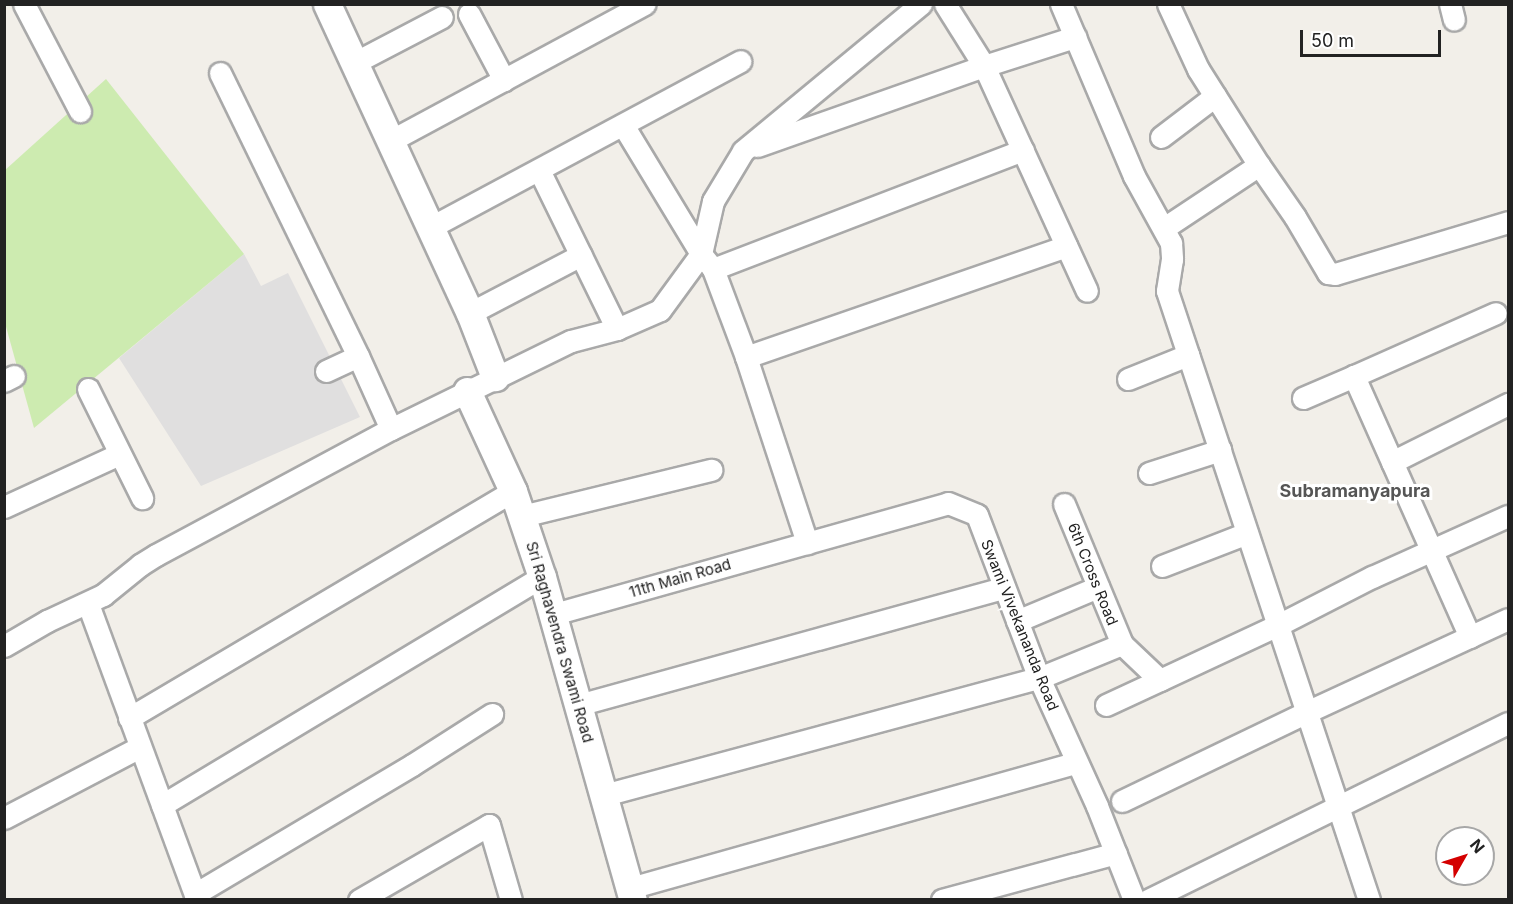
<!DOCTYPE html>
<html>
<head>
<meta charset="utf-8">
<style>
	body { margin:0 }
	#map { position:relative; width:1513px; height:904px; overflow:hidden; background:#f2efe9; font-family:Inter,sans-serif }
	div>[style] { position:absolute }
	.residential>* { inset:0; background:#e0dfdf }
	.grass>* { inset:0; background:#cdebb0 }
	.roads { filter:drop-shadow(2px 0 #a9a9a9) drop-shadow(-2px 0 #a9a9a9) drop-shadow(0 2px #a9a9a9) drop-shadow(0 -2px #a9a9a9) }
	.minor>* { height:21px; margin:-10.5px; padding:0 10.5px; transform-origin:10.5px; border-radius:10.5px; background:#fff }
	.tertiary>* { height:27px; margin:-13.5px; padding:0 13.5px; transform-origin:13.5px; border-radius:13.5px; background:#fff }
	span { translate:-50% -50%; white-space:nowrap; text-align:center; line-height:1.15; -webkit-text-stroke:6px #fff; paint-order:stroke }
	.street-label { font-size:15px; color:#222 }
	.quarter-label { font-size:18px; color:#555; font-weight:700 }
	.frame { position:absolute; inset:0; border:6px solid #222; pointer-events:none }
	.north { position:absolute; left:1435px; top:826px; width:60px; height:60px; box-sizing:border-box; background:#fff; border:2px solid #a7a7a7; border-radius:50%; rotate:51deg; font-size:16px; font-weight:700; line-height:24px; text-align:center; color:#222 }
	.north::after { content:''; display:block; margin:auto; width:21px; height:27px; background:#d40000; clip-path:polygon(50% 0,100% 100%,50% 72%,0 100%) }
	.scale { position:absolute; left:1300px; top:30px; width:141px; height:27px; box-sizing:border-box; border:3px solid #222; border-top:0; padding-left:8px; font-size:18px; line-height:21px; white-space:nowrap; color:#222; -webkit-text-stroke:4px #fff; paint-order:stroke }
</style>
</head>
<body>
<div id="map">
	<div class="residential">
		<i style="clip-path:polygon(244px 254px,261px 286px,288px 273px,360px 417px,201px 486px,119px 358px)"></i>
	</div>
	<div class="grass">
		<i style="clip-path:polygon(106px 79px,244px 254px,34px 428px,5px 323px,4px 171px)"></i>
	</div>
	<div class="roads">
		<div class="minor">
			<i style="left:24px;top:4px;width:121px;rotate:62.4deg"></i>
			<i style="left:945px;top:4px;width:73px;rotate:57.8deg"></i>
			<i style="left:984px;top:66px;width:247px;rotate:65.4deg"></i>
			<i style="left:1061px;top:4px;width:187px;rotate:67deg"></i>
			<i style="left:1134px;top:176px;width:77px;rotate:61.1deg"></i>
			<i style="left:1171px;top:243px;width:16px;rotate:86deg"></i>
			<i style="left:1172px;top:259px;width:32px;rotate:99deg"></i>
			<i style="left:1167px;top:291px;width:642px;rotate:71.65deg"></i>
			<i style="left:1168px;top:4px;width:72px;rotate:65.2deg"></i>
			<i style="left:1198px;top:69px;width:114px;rotate:57.6deg"></i>
			<i style="left:1259px;top:165px;width:63px;rotate:55.3deg"></i>
			<i style="left:1295px;top:217px;width:65px;rotate:59.5deg"></i>
			<i style="left:1328px;top:273px;width:7px;rotate:8deg"></i>
			<i style="left:1335px;top:274px;width:181px;rotate:-16.7deg"></i>
			<i style="left:1450px;top:4px;width:16px;rotate:76deg"></i>
			<i style="left:469px;top:14px;width:75px;rotate:62.1deg"></i>
			<i style="left:354px;top:63px;width:99px;rotate:-27.6deg"></i>
			<i style="left:220px;top:73px;width:315px;rotate:64deg"></i>
			<i style="left:358px;top:356px;width:80px;rotate:65.7deg"></i>
			<i style="left:623px;top:125px;width:151px;rotate:58.8deg"></i>
			<i style="left:701px;top:254px;width:19px;rotate:51deg"></i>
			<i style="left:713px;top:269px;width:94px;rotate:69.4deg"></i>
			<i style="left:746px;top:357px;width:196px;rotate:71.8deg"></i>
			<i style="left:1161px;top:137px;width:68px;rotate:-37.2deg"></i>
			<i style="left:390px;top:141px;width:289px;rotate:-28.3deg"></i>
			<i style="left:757px;top:146px;width:241px;rotate:-19.4deg"></i>
			<i style="left:984px;top:66px;width:96px;rotate:-17.7deg"></i>
			<i style="left:539px;top:170px;width:177px;rotate:63.9deg"></i>
			<i style="left:431px;top:227px;width:351px;rotate:-28.2deg"></i>
			<i style="left:1164px;top:228px;width:114px;rotate:-33.6deg"></i>
			<i style="left:713px;top:269px;width:332px;rotate:-21deg"></i>
			<i style="left:470px;top:313px;width:125px;rotate:-27.6deg"></i>
			<i style="left:746px;top:357px;width:339px;rotate:-19.1deg"></i>
			<i style="left:326px;top:371px;width:35px;rotate:-25deg"></i>
			<i style="left:1128px;top:379px;width:65px;rotate:-21.8deg"></i>
			<i style="left:4px;top:381px;width:11px;rotate:-27deg"></i>
			<i style="left:88px;top:389px;width:122px;rotate:63.6deg"></i>
			<i style="left:1303px;top:398px;width:56px;rotate:-23.3deg"></i>
			<i style="left:1392px;top:462px;width:130px;rotate:-26.6deg"></i>
			<i style="left:1149px;top:473px;width:75px;rotate:-17.9deg"></i>
			<i style="left:1064px;top:504px;width:152px;rotate:67.5deg"></i>
			<i style="left:4px;top:507px;width:127px;rotate:-24.7deg"></i>
			<i style="left:522px;top:516px;width:195px;rotate:-13.7deg"></i>
			<i style="left:1162px;top:566px;width:91px;rotate:-21.2deg"></i>
			<i style="left:88px;top:604px;width:315px;rotate:69.8deg"></i>
			<i style="left:554px;top:614px;width:409px;rotate:-15.7deg"></i>
			<i style="left:948px;top:503px;width:31px;rotate:22deg"></i>
			<i style="left:977px;top:515px;width:174px;rotate:69.2deg"></i>
			<i style="left:1039px;top:678px;width:141px;rotate:65.6deg"></i>
			<i style="left:1097px;top:806px;width:101px;rotate:68.5deg"></i>
			<i style="left:1017px;top:621px;width:88px;rotate:-22.8deg"></i>
			<i style="left:1470px;top:637px;width:286px;rotate:-114deg"></i>
			<i style="left:1354px;top:376px;width:155px;rotate:-23.9deg"></i>
			<i style="left:4px;top:646px;width:50px;rotate:-30.2deg"></i>
			<i style="left:47px;top:621px;width:62px;rotate:-24.9deg"></i>
			<i style="left:103px;top:595px;width:48px;rotate:-39deg"></i>
			<i style="left:140px;top:565px;width:19px;rotate:-32deg"></i>
			<i style="left:156px;top:555px;width:267px;rotate:-28.2deg"></i>
			<i style="left:391px;top:429px;width:200px;rotate:-26.1deg"></i>
			<i style="left:571px;top:341px;width:48px;rotate:-14.6deg"></i>
			<i style="left:617px;top:329px;width:47px;rotate:-23.8deg"></i>
			<i style="left:660px;top:310px;width:69px;rotate:-53.8deg"></i>
			<i style="left:701px;top:254px;width:54px;rotate:-77.2deg"></i>
			<i style="left:713px;top:201px;width:58px;rotate:-59deg"></i>
			<i style="left:743px;top:151px;width:231px;rotate:-39.6deg"></i>
			<i style="left:578px;top:705px;width:442px;rotate:-15.4deg"></i>
			<i style="left:1106px;top:705px;width:60px;rotate:-24.8deg"></i>
			<i style="left:129px;top:718px;width:446px;rotate:-30.6deg"></i>
			<i style="left:604px;top:795px;width:450px;rotate:-15.1deg"></i>
			<i style="left:1039px;top:678px;width:90px;rotate:-22.3deg"></i>
			<i style="left:1122px;top:644px;width:52px;rotate:43.5deg"></i>
			<i style="left:1160px;top:680px;width:130px;rotate:-25deg"></i>
			<i style="left:1278px;top:625px;width:106px;rotate:-27.1deg"></i>
			<i style="left:1372px;top:577px;width:149px;rotate:-24.2deg"></i>
			<i style="left:1122px;top:801px;width:208px;rotate:-25.7deg"></i>
			<i style="left:1309px;top:711px;width:219px;rotate:-24.8deg"></i>
			<i style="left:162px;top:805px;width:443px;rotate:-31deg"></i>
			<i style="left:4px;top:818px;width:153px;rotate:-27.6deg"></i>
			<i style="left:630px;top:888px;width:464px;rotate:-15.7deg"></i>
			<i style="left:195px;top:894px;width:252px;rotate:-30.7deg"></i>
			<i style="left:412px;top:765px;width:95px;rotate:-32.5deg"></i>
			<i style="left:359px;top:900px;width:150px;rotate:-30deg"></i>
			<i style="left:489px;top:825px;width:78px;rotate:73.7deg"></i>
			<i style="left:942px;top:900px;width:180px;rotate:-15.1deg"></i>
			<i style="left:1148px;top:900px;width:401px;rotate:-26.2deg"></i>
		</div>
		<div class="tertiary">
			<i style="left:327px;top:4px;width:340px;rotate:65.2deg"></i>
			<i style="left:470px;top:313px;width:69px;rotate:68.7deg"></i>
			<i style="left:467px;top:391px;width:110px;rotate:65.3deg"></i>
			<i style="left:513px;top:491px;width:91px;rotate:71.4deg"></i>
			<i style="left:542px;top:577px;width:336px;rotate:74.3deg"></i>
		</div>
	</div>
	<div class="street-label">
		<span style="left:1093px;top:574px;rotate:68deg">6th Cross Road</span>
		<span style="left:680px;top:578px;rotate:-16deg">11th Main Road</span>
		<span style="left:1020px;top:625px;rotate:68deg">Swami Vivekananda Road</span>
		<span style="left:560px;top:642px;rotate:74deg">Sri Raghavendra Swami Road</span>
	</div>
	<div class="quarter-label">
		<span style="left:1355px;top:491px">Subramanyapura</span>
	</div>
	<div class="frame"></div>
	<div class="north">N</div>
	<div class="scale">50 m</div>
</div>
</body>
</html>
